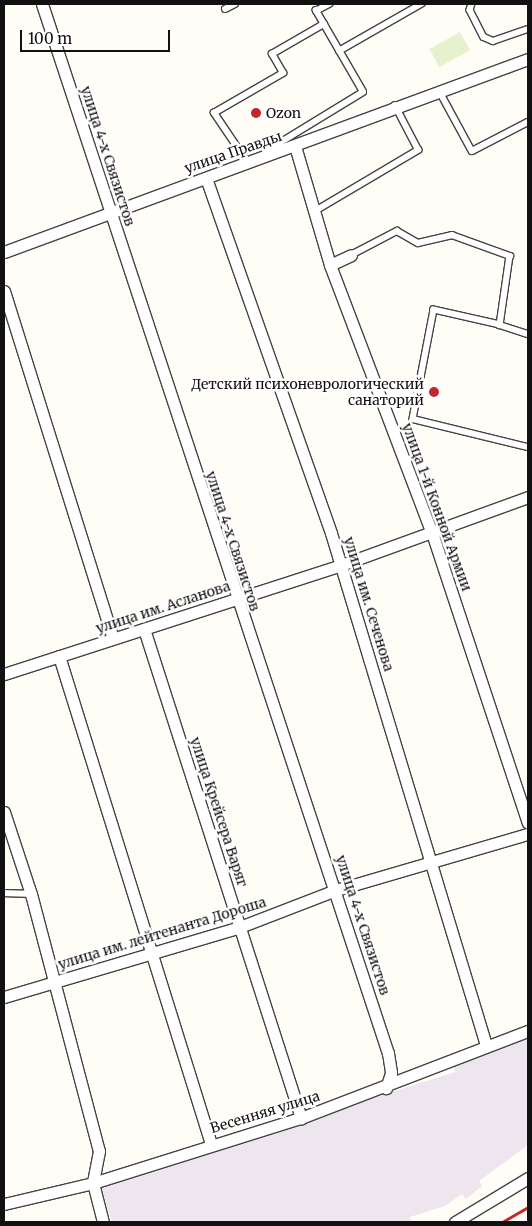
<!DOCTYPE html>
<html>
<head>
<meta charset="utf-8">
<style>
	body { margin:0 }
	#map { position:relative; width:532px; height:1226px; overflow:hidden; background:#fffdf5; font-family:Merriweather,serif }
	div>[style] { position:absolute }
	.industrial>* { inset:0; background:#eee6ef }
	.pitch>* { inset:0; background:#e6f2cf; transform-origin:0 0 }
	.roads { filter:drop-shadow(1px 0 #444) drop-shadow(-1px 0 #444) drop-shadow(0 1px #444) drop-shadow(0 -1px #444) }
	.service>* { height:5.5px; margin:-2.75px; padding:0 2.75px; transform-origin:2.75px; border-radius:2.75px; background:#fff }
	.minor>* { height:11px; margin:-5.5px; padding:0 5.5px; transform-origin:5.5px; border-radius:5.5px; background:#fff }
	.rail>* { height:3px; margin:-1.5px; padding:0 1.5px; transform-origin:1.5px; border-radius:1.5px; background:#c4262e }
	.dots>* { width:14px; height:14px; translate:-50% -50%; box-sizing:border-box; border:2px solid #fff; border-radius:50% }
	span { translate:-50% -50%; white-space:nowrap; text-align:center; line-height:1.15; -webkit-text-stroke:5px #fff; paint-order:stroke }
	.poi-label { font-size:14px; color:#111 }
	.left { translate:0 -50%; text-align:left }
	.right { translate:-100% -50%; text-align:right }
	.street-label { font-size:14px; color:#111 }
	.frame { position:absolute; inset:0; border:5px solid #111; pointer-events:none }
	.scale { position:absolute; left:20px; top:30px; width:150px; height:22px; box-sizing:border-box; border:2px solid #111; border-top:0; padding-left:6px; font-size:15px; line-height:18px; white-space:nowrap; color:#111; -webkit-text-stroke:4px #fff; paint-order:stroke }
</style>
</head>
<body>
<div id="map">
	<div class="industrial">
		<i style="clip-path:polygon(528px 1035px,528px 1145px,479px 1181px,482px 1186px,466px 1199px,462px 1194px,445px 1206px,410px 1217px,412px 1222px,112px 1222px,100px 1184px,455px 1072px,453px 1064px)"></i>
	</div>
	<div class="pitch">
		<i style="left:460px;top:32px;width:21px;height:35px;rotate:61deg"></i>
	</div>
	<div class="roads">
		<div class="service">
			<i style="left:472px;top:4px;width:6px;rotate:108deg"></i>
			<i style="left:470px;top:10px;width:30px;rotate:63deg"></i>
			<i style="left:484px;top:37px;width:10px;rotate:24deg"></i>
			<i style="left:493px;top:41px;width:37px;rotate:-19deg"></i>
			<i style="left:225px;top:9px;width:11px;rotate:-27deg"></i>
			<i style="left:339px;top:51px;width:95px;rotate:-29.8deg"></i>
			<i style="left:440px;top:92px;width:67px;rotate:61.5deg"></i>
			<i style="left:472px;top:151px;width:63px;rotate:-27.4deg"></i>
			<i style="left:268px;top:150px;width:111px;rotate:-31.4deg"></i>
			<i style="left:363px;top:92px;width:94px;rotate:-120.1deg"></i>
			<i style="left:316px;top:11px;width:15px;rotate:-28deg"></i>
			<i style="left:247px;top:162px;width:59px;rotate:-124deg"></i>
			<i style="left:214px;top:113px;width:80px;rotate:-30.1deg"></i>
			<i style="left:283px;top:73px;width:22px;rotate:-120deg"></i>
			<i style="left:272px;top:54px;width:60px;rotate:-30deg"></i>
			<i style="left:315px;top:211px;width:120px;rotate:-30.6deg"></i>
			<i style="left:418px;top:150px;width:50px;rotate:-117.6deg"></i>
			<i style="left:351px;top:255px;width:52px;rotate:-27.6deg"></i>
			<i style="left:397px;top:231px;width:24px;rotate:30deg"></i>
			<i style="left:418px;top:243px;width:35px;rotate:-13deg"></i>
			<i style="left:452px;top:235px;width:62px;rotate:19.9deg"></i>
			<i style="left:510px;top:256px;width:70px;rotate:98.2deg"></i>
			<i style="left:500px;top:325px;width:29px;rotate:18deg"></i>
			<i style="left:500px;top:325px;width:68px;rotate:-167.2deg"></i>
			<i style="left:434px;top:310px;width:111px;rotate:100.9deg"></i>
			<i style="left:413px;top:419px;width:118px;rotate:13.7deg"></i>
			<i style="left:4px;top:893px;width:27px;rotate:2deg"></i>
		</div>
		<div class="minor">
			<i style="left:42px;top:4px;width:1105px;rotate:71.75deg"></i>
			<i style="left:388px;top:1053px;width:20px;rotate:81deg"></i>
			<i style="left:391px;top:1073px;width:16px;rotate:108deg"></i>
			<i style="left:295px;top:146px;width:124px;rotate:73.6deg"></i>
			<i style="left:330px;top:265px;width:287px;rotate:69.2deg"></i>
			<i style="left:432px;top:533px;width:305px;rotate:71.7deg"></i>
			<i style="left:206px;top:178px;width:376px;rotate:70.6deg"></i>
			<i style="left:331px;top:533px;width:535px;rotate:73.16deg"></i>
			<i style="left:4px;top:252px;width:558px;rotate:-20.22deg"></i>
			<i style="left:330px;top:265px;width:23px;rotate:-25deg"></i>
			<i style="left:4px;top:291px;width:364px;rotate:72.6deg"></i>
			<i style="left:144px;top:629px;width:514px;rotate:72.2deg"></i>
			<i style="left:59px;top:656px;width:511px;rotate:72.7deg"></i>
			<i style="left:4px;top:674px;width:354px;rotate:-17.9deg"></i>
			<i style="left:341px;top:565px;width:199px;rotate:-20deg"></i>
			<i style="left:4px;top:812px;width:86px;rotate:71.8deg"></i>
			<i style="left:31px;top:894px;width:266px;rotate:75.2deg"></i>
			<i style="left:99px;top:1151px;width:33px;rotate:101deg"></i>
			<i style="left:93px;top:1183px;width:40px;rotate:75.6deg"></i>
			<i style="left:4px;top:997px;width:246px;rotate:-16.5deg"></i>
			<i style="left:240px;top:927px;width:103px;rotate:-21.1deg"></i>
			<i style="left:336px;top:890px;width:200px;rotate:-16.3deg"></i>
			<i style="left:4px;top:1204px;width:91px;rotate:-13.3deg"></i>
			<i style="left:93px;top:1183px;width:218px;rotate:-17.4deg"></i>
			<i style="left:301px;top:1118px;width:243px;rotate:-21deg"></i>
			<i style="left:455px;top:1222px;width:85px;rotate:-31.1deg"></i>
		</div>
	</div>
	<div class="rail">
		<i style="left:502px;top:1222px;width:30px;rotate:-30deg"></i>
	</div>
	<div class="dots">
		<i style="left:256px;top:113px;background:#c4262e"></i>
		<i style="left:434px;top:392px;background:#c4262e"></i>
	</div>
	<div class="poi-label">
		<span class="left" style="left:266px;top:113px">Ozon</span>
		<span class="right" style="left:424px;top:392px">Детский психоневрологический<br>санаторий</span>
	</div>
	<div class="street-label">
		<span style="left:233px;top:152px;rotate:-19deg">улица Правды</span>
		<span style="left:108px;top:156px;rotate:72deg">улица 4-х Связистов</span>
		<span style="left:437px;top:507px;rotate:70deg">улица 1-й Конной Армии</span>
		<span style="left:233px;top:541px;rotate:72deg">улица 4-х Связистов</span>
		<span style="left:369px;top:604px;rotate:73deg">улица им. Сеченова</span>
		<span style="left:163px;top:607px;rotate:-18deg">улица им. Асланова</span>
		<span style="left:219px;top:812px;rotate:72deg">улица Крейсера Варяг</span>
		<span style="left:363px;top:925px;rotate:72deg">улица 4-х Связистов</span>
		<span style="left:162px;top:933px;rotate:-17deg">улица им. лейтенанта Дороша</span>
		<span style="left:265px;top:1112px;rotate:-17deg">Весенняя улица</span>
	</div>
	<div class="frame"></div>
	<div class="scale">100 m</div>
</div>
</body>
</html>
